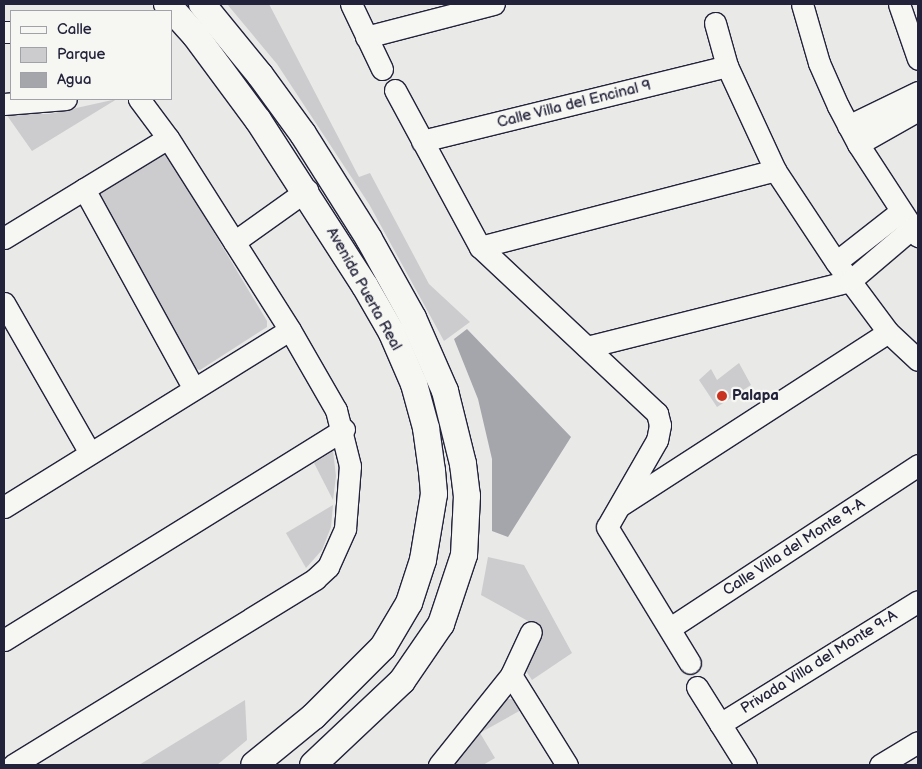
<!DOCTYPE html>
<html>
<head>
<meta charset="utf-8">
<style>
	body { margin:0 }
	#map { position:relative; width:922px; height:769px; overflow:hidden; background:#e9e9e7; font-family:"Balsamiq Sans",sans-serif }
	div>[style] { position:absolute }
	.green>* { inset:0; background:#ccccce }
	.water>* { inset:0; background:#a5a5ac }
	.roads { filter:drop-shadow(1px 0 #22223b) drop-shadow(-1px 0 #22223b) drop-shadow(0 1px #22223b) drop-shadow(0 -1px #22223b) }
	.minor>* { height:21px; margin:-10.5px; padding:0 10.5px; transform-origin:10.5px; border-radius:10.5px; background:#f6f6f2 }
	.major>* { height:26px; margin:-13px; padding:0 13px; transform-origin:13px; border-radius:13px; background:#f6f6f2 }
	.dots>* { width:14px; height:14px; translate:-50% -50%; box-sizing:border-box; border:2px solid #f6f6f2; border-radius:50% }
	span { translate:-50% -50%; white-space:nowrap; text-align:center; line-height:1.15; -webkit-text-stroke:4.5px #f6f6f2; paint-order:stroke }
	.street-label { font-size:15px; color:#22223b }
	.poi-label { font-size:15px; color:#22223b; font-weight:700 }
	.left { translate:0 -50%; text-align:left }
	.frame { position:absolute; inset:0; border:5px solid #22223b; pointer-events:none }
	.legend { position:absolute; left:10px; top:10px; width:162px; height:90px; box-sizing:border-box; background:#f6f6f2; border:1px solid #a1a1a9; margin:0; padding:6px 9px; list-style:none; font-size:15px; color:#22223b }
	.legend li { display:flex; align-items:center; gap:10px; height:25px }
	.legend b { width:25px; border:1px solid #a1a1a9 }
</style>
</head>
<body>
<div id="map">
	<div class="green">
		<i style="clip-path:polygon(227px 4px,269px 4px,359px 177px,370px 173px,429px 284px,470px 322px,444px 341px,369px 204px,277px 64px)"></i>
		<i style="clip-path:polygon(117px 99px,32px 151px,6px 114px,49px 114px)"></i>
		<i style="clip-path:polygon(161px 154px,168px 156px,267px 321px,267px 327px,200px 370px,195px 369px,100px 198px,101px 190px)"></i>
		<i style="clip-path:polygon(739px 363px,751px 385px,717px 407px,699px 380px,711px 369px,717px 380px)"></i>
		<i style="clip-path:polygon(333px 451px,336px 476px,333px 500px,314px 463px)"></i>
		<i style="clip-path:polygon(333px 505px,331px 527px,322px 550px,306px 568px,286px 533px)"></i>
		<i style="clip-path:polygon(488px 557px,524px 565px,572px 653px,532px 680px,526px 671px,537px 626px,481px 595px)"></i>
		<i style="clip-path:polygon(505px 699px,513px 699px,521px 710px,480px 733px,495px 758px,483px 765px,452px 765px)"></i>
		<i style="clip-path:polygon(245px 700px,247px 740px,217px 765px,139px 765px)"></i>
	</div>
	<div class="water">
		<i style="clip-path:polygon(467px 329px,571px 437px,508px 537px,492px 531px,492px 459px,478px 399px,454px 339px)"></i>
	</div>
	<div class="roads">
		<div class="minor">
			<i style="left:351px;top:4px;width:72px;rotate:64.5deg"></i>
			<i style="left:802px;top:4px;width:61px;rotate:73.9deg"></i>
			<i style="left:819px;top:63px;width:47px;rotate:66.2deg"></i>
			<i style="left:838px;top:106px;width:43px;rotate:62.2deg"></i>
			<i style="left:858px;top:144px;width:110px;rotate:56.9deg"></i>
			<i style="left:899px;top:4px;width:58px;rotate:70.9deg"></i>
			<i style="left:715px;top:23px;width:45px;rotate:74.4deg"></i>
			<i style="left:727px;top:66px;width:115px;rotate:65.2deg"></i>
			<i style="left:775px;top:170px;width:110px;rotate:56.5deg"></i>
			<i style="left:836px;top:262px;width:87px;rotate:53.4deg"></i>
			<i style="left:888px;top:332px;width:41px;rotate:43deg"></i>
			<i style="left:4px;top:32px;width:7px"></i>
			<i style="left:366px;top:37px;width:132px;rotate:-14.5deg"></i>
			<i style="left:395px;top:90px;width:179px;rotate:61.6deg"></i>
			<i style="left:480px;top:247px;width:243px;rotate:43.2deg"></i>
			<i style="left:657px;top:413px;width:12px;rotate:76deg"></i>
			<i style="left:660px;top:425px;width:15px;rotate:101deg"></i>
			<i style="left:657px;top:440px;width:100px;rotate:119.9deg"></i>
			<i style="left:607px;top:527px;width:159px;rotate:58.6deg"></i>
			<i style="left:4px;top:104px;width:62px;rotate:-4.6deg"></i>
			<i style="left:848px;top:126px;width:78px;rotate:-25.9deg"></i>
			<i style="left:422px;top:141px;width:314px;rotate:-13.8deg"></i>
			<i style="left:858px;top:144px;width:69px;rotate:-29.5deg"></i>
			<i style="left:84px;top:189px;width:228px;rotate:61.2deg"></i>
			<i style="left:4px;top:238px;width:192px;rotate:-31.4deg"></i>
			<i style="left:234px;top:242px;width:90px;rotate:-35.5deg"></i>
			<i style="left:480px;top:247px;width:305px;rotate:-14.6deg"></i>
			<i style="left:836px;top:262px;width:81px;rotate:-38deg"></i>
			<i style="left:4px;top:303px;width:173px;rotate:60.2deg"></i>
			<i style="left:587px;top:347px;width:271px;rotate:-14.1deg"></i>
			<i style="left:850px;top:281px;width:80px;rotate:-40.4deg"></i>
			<i style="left:621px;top:505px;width:318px;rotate:-32.9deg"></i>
			<i style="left:4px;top:507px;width:336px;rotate:-31.8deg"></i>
			<i style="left:670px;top:628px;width:297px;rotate:-33.3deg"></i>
			<i style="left:4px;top:640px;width:400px;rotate:-31.8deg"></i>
			<i style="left:511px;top:675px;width:106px;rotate:58.1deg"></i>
			<i style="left:697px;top:687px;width:92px;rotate:57.9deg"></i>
			<i style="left:720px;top:724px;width:233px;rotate:-31.8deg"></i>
			<i style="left:13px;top:765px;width:355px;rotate:-31.6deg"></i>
			<i style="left:315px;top:579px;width:18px;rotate:-43deg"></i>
			<i style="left:328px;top:567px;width:42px;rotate:-65.9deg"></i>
			<i style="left:345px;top:529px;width:63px;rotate:-85.5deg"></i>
			<i style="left:350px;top:466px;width:58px;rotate:-104deg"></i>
			<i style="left:336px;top:410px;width:92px;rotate:-119.9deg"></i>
			<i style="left:290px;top:330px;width:227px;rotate:-122.4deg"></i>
			<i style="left:168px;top:138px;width:49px;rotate:-126.6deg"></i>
			<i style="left:439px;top:765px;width:115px;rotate:-51.3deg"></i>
			<i style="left:511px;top:675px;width:47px;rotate:-65.1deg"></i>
			<i style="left:880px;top:765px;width:44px;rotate:-31.2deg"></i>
		</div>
		<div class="major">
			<i style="left:167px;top:4px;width:42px;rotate:47.9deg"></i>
			<i style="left:195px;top:35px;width:106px;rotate:53.5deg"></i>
			<i style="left:258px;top:120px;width:197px;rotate:57.2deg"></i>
			<i style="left:365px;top:286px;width:54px;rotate:60.1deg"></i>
			<i style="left:392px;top:333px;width:56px;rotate:66.7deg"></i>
			<i style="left:414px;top:384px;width:46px;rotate:74.7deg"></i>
			<i style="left:426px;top:428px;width:43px;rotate:82.1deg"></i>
			<i style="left:432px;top:471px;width:23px;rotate:85deg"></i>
			<i style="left:434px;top:494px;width:67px;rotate:99.5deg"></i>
			<i style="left:423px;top:560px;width:45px;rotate:108deg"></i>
			<i style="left:409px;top:603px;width:51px;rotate:120.6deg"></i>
			<i style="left:383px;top:647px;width:98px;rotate:135deg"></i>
			<i style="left:314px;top:716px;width:77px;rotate:140.8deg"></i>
			<i style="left:202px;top:4px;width:92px;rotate:50.8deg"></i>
			<i style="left:260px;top:75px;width:73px;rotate:53.9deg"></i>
			<i style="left:303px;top:134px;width:124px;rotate:57.8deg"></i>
			<i style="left:369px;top:239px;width:90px;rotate:60.9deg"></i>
			<i style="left:413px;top:318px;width:80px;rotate:66.3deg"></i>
			<i style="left:445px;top:391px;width:75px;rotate:76.1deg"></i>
			<i style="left:463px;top:464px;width:32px;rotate:83deg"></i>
			<i style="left:467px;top:496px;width:59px;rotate:92.9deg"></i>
			<i style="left:464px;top:555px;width:73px;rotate:108.4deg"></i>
			<i style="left:441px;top:624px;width:69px;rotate:124.4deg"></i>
			<i style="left:402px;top:681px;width:122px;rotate:136.7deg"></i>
		</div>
	</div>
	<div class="dots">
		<i style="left:722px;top:396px;background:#c8321e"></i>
	</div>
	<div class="street-label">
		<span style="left:574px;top:104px;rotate:-14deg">Calle Villa del Encinal 9</span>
		<span style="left:364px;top:289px;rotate:61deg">Avenida Puerta Real</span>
		<span style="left:794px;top:547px;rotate:-33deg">Calle Villa del Monte 9-A</span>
		<span style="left:819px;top:662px;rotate:-32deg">Privada Villa del Monte 9-A</span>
	</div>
	<div class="poi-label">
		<span class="left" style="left:732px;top:396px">Palapa</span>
	</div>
	<div class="frame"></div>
	<ul class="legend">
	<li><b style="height:6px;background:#f6f6f2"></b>Calle</li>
	<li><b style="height:14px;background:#ccccce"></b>Parque</li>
	<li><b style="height:14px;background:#a5a5ac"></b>Agua</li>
	</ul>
</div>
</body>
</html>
